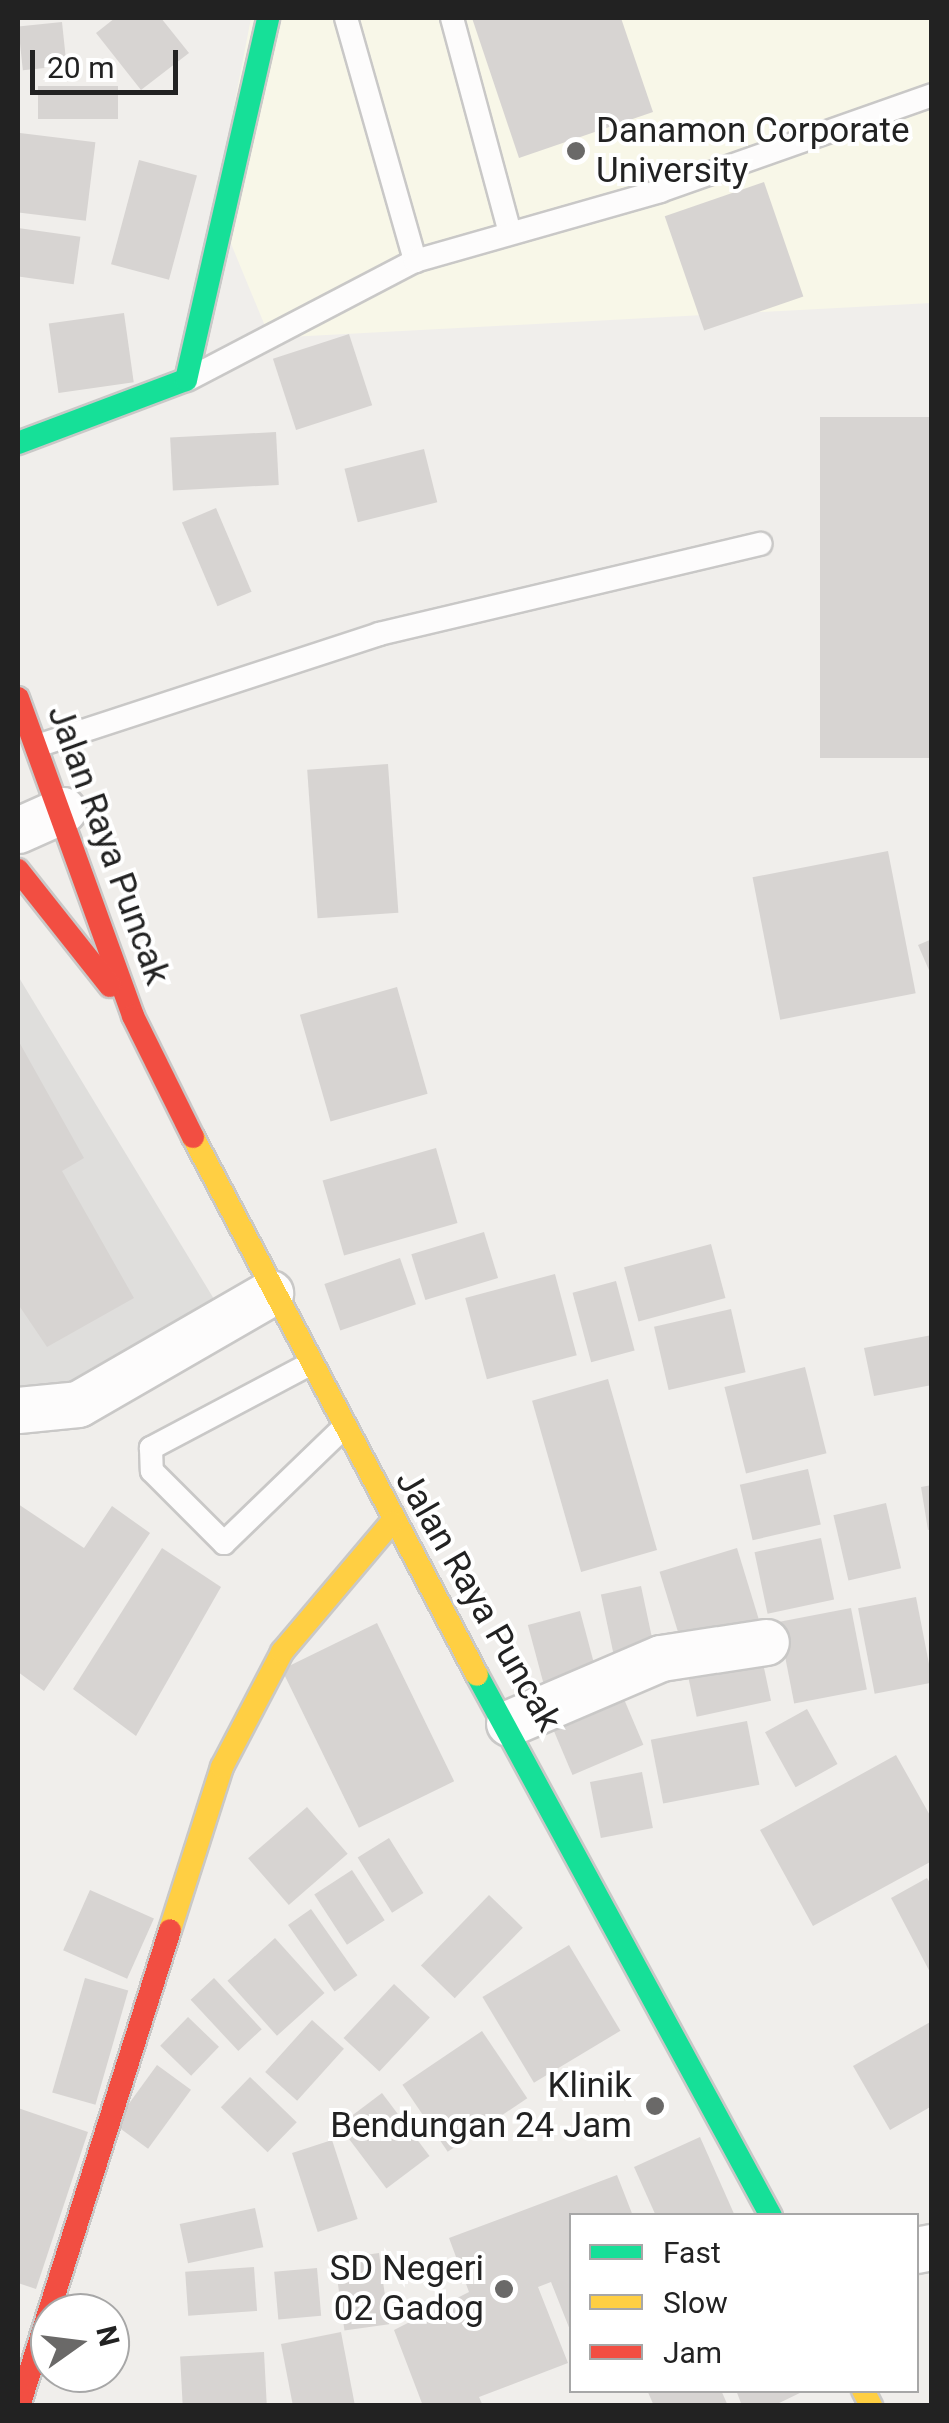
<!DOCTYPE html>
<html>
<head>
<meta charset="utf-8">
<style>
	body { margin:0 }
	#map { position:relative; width:949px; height:2423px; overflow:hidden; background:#f0eeeb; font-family:Roboto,sans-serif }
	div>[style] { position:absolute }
	.residential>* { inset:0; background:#dfdedc }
	.education>* { inset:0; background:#f8f7e8 }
	.building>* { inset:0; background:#d7d4d2; transform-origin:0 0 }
	.roads { filter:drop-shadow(2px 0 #c9c8c7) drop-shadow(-2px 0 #c9c8c7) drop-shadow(0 2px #c9c8c7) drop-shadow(0 -2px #c9c8c7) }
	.lane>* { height:22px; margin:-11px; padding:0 11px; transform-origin:11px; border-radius:11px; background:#fdfcfc }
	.street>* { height:45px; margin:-22.5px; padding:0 22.5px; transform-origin:22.5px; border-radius:22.5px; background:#fdfcfc }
	.fast>* { height:22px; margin:-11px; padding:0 11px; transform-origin:11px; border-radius:11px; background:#16e098 }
	.slow>* { height:22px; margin:-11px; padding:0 11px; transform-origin:11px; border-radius:11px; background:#ffcf43 }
	.jam>* { height:22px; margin:-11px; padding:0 11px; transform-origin:11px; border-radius:11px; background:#f24e42 }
	.dots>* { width:28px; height:28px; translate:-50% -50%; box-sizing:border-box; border:5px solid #fff; border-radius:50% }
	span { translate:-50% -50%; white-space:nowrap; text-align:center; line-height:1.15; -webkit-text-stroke:8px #fff; paint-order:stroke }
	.poi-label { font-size:35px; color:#222 }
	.left { translate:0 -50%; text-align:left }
	.right { translate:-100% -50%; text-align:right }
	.street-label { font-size:35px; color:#222 }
	.frame { position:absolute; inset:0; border:20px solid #222; pointer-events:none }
	.legend { position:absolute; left:569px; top:2213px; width:350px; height:180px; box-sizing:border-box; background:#fff; border:2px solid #a7a7a7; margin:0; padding:12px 18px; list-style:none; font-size:30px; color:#222 }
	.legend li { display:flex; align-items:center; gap:20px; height:50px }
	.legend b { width:50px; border:2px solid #a7a7a7 }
	.north { position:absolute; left:30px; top:2293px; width:100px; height:100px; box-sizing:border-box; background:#fff; border:2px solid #a7a7a7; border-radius:50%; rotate:76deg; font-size:28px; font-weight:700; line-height:40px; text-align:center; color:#222 }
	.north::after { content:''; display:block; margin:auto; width:35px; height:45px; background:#6a6968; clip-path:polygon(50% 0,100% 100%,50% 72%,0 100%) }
	.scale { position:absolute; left:30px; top:50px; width:148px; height:45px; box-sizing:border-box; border:5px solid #222; border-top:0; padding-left:12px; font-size:30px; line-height:35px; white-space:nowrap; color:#222; -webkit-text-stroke:8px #fff; paint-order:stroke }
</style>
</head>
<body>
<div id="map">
	<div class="residential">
		<i style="clip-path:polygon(18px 976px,217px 1304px,70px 1392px,18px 1387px)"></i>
	</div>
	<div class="education">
		<i style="clip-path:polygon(251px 18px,931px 18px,931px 303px,270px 338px,215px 205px)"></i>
	</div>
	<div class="building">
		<i style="clip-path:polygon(115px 18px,161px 18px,189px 53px,141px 90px,96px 33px)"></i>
		<i style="clip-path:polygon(472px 18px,621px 18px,653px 112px,519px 158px)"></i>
		<i style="left:62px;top:22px;width:44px;height:44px;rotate:84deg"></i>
		<i style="left:38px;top:86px;width:80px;height:33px"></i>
		<i style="left:20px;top:133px;width:76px;height:79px;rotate:7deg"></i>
		<i style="left:139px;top:160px;width:60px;height:108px;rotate:15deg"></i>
		<i style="left:764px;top:182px;width:121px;height:105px;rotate:71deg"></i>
		<i style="left:18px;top:228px;width:63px;height:48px;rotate:8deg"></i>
		<i style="left:124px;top:313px;width:70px;height:76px;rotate:82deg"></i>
		<i style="left:349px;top:334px;width:75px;height:80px;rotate:72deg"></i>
		<i style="left:932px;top:417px;width:341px;height:112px;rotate:90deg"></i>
		<i style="left:276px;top:432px;width:53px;height:106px;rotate:87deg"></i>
		<i style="left:424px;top:449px;width:55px;height:82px;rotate:76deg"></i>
		<i style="left:216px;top:508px;width:91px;height:37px;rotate:67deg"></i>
		<i style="left:388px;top:764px;width:149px;height:81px;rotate:86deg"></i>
		<i style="left:888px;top:851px;width:145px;height:138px;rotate:79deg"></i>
		<i style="clip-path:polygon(932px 939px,932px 977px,918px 945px)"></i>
		<i style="left:397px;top:987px;width:111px;height:101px;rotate:74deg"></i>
		<i style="clip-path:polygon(18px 1040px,84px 1158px,62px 1171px,134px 1298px,47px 1347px,18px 1304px)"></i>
		<i style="left:436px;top:1148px;width:78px;height:118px;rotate:74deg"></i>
		<i style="left:484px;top:1232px;width:48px;height:76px;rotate:73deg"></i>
		<i style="left:711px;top:1244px;width:56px;height:90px;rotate:75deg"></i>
		<i style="left:400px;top:1258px;width:49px;height:80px;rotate:71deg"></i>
		<i style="left:555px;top:1274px;width:84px;height:93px;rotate:75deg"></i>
		<i style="left:616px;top:1281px;width:72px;height:45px;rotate:75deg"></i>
		<i style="left:731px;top:1309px;width:65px;height:79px;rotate:77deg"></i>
		<i style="clip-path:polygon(932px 1335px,932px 1385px,874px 1396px,864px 1348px)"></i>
		<i style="left:805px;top:1367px;width:89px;height:83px;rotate:76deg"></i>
		<i style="left:608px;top:1379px;width:178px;height:79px;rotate:74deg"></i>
		<i style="left:808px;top:1469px;width:57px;height:70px;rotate:77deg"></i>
		<i style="clip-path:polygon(932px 1485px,932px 1529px,928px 1530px,921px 1487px)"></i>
		<i style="left:886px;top:1503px;width:67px;height:54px;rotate:77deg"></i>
		<i style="clip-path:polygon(18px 1504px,84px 1548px,112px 1506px,150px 1533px,44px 1691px,18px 1672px)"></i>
		<i style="left:821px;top:1538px;width:63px;height:68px;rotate:78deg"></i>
		<i style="clip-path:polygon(162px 1548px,221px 1587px,136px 1736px,73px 1689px)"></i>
		<i style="left:737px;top:1548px;width:76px;height:81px;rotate:73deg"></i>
		<i style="left:641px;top:1586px;width:74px;height:41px;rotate:78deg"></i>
		<i style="left:916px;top:1597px;width:87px;height:59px;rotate:79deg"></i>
		<i style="left:851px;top:1608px;width:83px;height:74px;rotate:79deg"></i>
		<i style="left:580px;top:1611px;width:60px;height:54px;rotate:75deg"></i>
		<i style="left:377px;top:1623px;width:176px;height:106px;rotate:64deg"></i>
		<i style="left:760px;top:1649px;width:53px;height:76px;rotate:78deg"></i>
		<i style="left:618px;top:1685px;width:65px;height:77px;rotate:67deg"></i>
		<i style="left:807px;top:1709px;width:63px;height:48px;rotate:61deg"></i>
		<i style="left:747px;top:1721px;width:65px;height:98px;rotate:79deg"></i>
		<i style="clip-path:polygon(896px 1755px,932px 1819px,932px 1861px,813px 1926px,760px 1830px)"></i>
		<i style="left:642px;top:1772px;width:57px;height:53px;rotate:79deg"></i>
		<i style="left:307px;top:1807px;width:62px;height:78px;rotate:49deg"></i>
		<i style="left:389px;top:1838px;width:65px;height:37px;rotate:58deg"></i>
		<i style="left:352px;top:1870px;width:60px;height:45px;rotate:57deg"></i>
		<i style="clip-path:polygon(927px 1878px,932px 1886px,932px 1976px,891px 1898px)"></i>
		<i style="left:90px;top:1890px;width:70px;height:66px;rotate:24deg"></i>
		<i style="left:489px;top:1895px;width:47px;height:98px;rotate:44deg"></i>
		<i style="left:311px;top:1909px;width:81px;height:28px;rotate:55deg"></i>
		<i style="left:275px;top:1938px;width:74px;height:64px;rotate:48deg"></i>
		<i style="left:569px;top:1945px;width:100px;height:101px;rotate:59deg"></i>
		<i style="left:85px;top:1978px;width:45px;height:119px;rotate:16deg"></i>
		<i style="left:214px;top:1978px;width:70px;height:32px;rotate:47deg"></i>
		<i style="left:394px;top:1984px;width:49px;height:74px;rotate:43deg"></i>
		<i style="left:188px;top:2017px;width:43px;height:40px;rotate:44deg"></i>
		<i style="left:312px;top:2020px;width:43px;height:70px;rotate:42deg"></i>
		<i style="clip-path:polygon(932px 2021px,932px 2106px,890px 2130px,853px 2066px)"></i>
		<i style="left:482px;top:2031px;width:81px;height:96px;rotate:56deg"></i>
		<i style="left:157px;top:2065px;width:42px;height:73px;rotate:36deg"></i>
		<i style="left:250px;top:2077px;width:65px;height:42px;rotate:44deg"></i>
		<i style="left:382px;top:2093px;width:79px;height:54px;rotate:53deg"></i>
		<i style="clip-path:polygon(18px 2108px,88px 2132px,36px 2289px,18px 2283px)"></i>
		<i style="clip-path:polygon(700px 2137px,735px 2216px,656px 2216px,634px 2167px)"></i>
		<i style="left:332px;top:2140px;width:83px;height:42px;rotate:72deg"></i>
		<i style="clip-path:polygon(617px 2175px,633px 2216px,572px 2216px,572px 2335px,551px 2282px,538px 2287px,568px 2363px,479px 2397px,483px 2406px,423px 2406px,394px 2330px,469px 2292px,449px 2238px)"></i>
		<i style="left:255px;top:2208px;width:40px;height:77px;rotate:78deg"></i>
		<i style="left:379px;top:2253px;width:72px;height:45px;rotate:82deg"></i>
		<i style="left:254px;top:2267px;width:44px;height:69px;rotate:86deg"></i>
		<i style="left:317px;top:2268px;width:48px;height:43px;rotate:85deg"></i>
		<i style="clip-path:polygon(341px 2332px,355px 2406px,293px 2406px,281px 2344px)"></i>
		<i style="left:264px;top:2352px;width:54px;height:84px;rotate:87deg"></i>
		<i style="clip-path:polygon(647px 2390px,721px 2390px,728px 2406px,654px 2406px)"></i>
		<i style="clip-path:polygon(736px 2390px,806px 2390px,773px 2406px,742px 2406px)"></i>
	</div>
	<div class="roads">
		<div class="lane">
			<i style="left:346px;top:18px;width:253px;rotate:74.1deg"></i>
			<i style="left:452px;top:18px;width:219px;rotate:74.9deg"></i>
			<i style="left:189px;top:379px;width:255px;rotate:-27.6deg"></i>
			<i style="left:415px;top:261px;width:255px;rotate:-15.9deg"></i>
			<i style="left:660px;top:191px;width:288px;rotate:-19.4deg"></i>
			<i style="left:37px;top:746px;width:360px;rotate:-18.1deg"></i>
			<i style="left:379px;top:634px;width:392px;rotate:-13.3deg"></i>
			<i style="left:308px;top:1365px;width:178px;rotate:152.1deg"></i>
			<i style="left:151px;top:1448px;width:23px;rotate:88deg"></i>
			<i style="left:152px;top:1471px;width:102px;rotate:45deg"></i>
			<i style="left:224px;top:1543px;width:164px;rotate:-44deg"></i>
		</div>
		<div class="street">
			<i style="left:18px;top:830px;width:49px;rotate:-24deg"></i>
			<i style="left:18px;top:1410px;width:60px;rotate:-5.7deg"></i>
			<i style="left:78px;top:1404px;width:222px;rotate:-30deg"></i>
			<i style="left:509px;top:1723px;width:165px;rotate:-23.2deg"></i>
			<i style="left:661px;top:1658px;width:106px;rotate:-8.7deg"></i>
			<i style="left:916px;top:2250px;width:16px;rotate:-11deg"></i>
		</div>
		<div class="fast">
			<i style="left:18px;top:443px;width:179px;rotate:-20.6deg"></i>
			<i style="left:186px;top:380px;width:371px;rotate:-77.2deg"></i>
			<i style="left:477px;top:1675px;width:616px;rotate:61.48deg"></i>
		</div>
		<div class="slow">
			<i style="left:193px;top:1137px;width:608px;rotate:62.17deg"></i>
			<i style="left:170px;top:1930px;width:171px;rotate:-72.3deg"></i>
			<i style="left:222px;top:1767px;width:130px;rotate:-62.4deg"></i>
			<i style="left:282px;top:1652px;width:170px;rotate:-49.8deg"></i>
			<i style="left:863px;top:2390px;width:18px;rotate:63deg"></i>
		</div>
		<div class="jam">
			<i style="left:18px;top:698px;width:338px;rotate:70.1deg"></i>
			<i style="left:133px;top:1016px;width:135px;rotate:63.6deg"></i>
			<i style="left:18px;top:870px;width:148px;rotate:51.6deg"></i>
			<i style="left:19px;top:2406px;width:499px;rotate:-72.4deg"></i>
		</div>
	</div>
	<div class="dots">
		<i style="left:576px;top:151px;background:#6a6968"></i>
		<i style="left:655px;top:2106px;background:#6a6968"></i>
		<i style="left:504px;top:2289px;background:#6a6968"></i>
	</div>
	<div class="poi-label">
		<span class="left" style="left:596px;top:151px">Danamon Corporate<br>University</span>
		<span class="right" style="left:632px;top:2106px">Klinik<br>Bendungan 24 Jam</span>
		<span class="right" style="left:484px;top:2289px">SD Negeri<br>02 Gadog</span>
	</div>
	<div class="street-label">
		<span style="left:108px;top:845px;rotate:70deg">Jalan Raya Puncak</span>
		<span style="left:478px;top:1601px;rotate:60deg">Jalan Raya Puncak</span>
	</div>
	<div class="frame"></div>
	<ul class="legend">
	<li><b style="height:12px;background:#16e098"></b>Fast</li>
	<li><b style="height:12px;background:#ffcf43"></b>Slow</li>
	<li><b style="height:12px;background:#f24e42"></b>Jam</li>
	</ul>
	<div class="north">N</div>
	<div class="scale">20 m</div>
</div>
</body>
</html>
